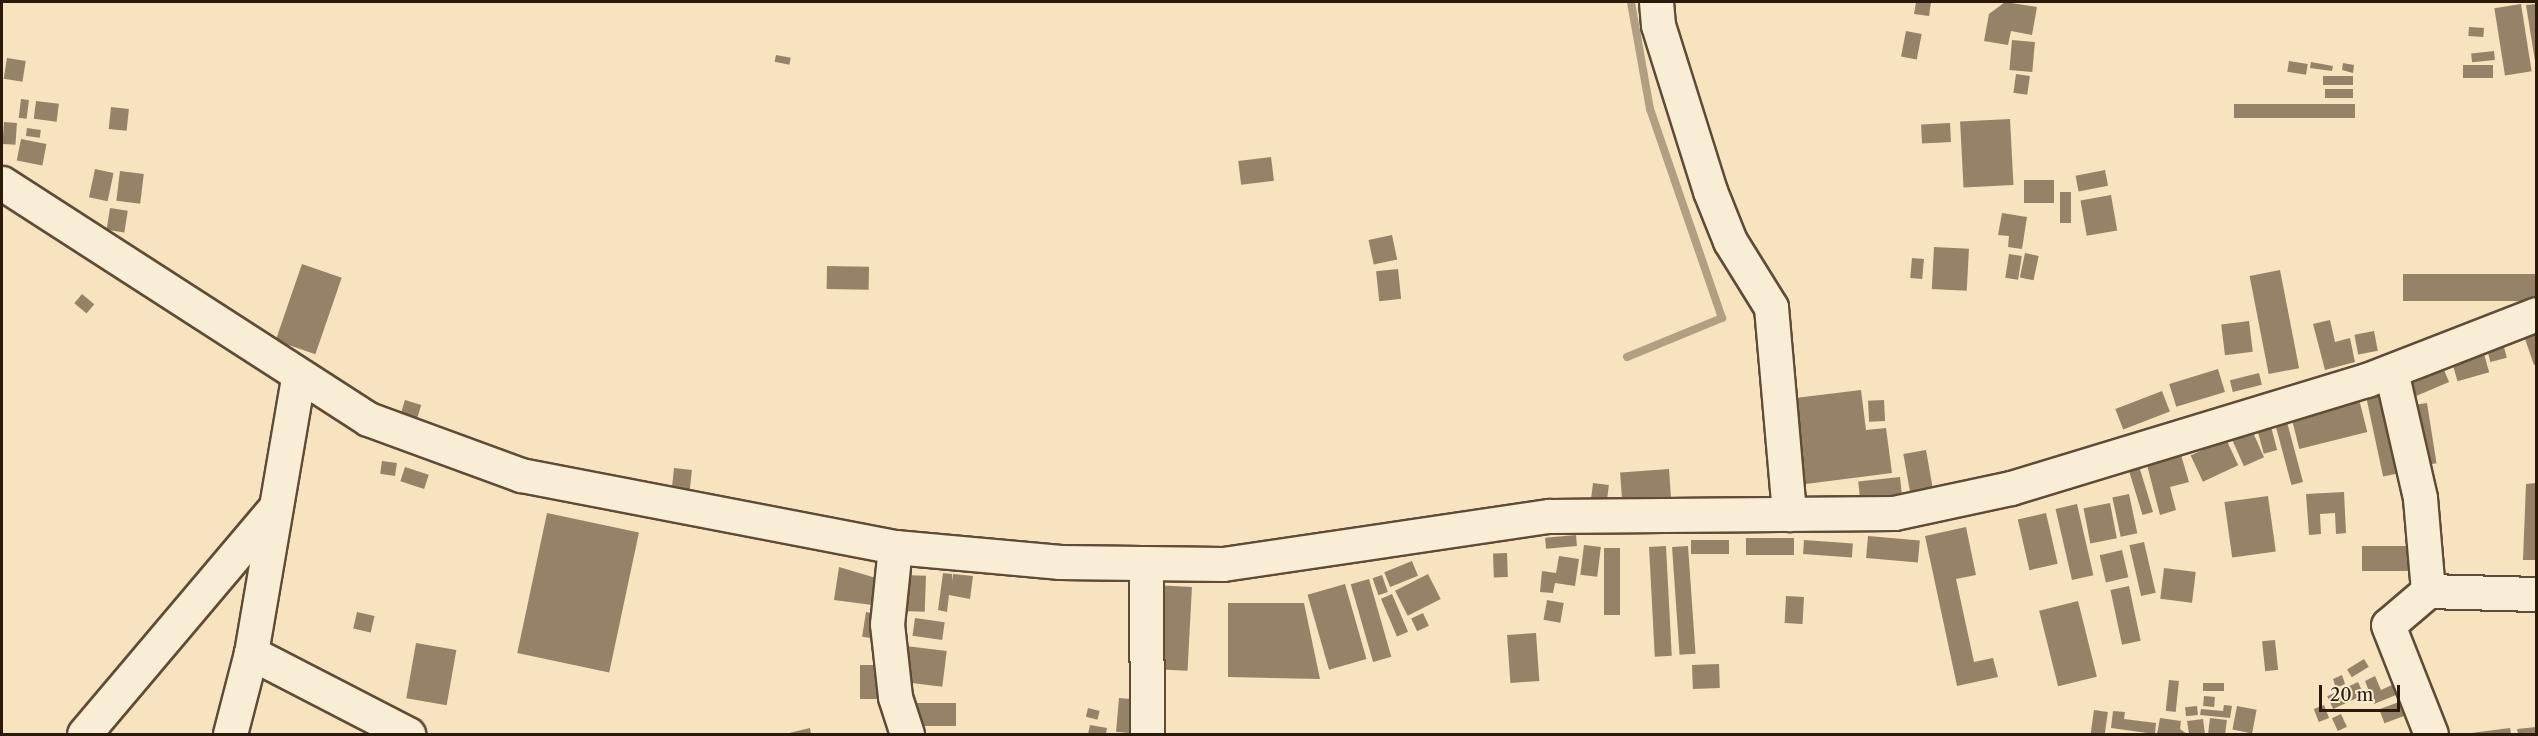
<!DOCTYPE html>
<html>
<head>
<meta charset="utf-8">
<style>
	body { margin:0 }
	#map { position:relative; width:2538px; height:736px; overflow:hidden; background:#f7e3bf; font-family:"Libre Caslon Text",serif }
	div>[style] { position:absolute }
	.stream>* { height:8px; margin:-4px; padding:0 4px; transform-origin:4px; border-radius:4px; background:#b29f81 }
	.building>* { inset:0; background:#968367; transform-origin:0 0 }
	.roads { filter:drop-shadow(2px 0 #5f4c36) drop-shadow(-2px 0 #5f4c36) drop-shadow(0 2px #5f4c36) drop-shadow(0 -2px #5f4c36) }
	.minor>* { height:33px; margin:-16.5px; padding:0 16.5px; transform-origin:16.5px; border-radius:16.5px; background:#faedd5 }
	span { translate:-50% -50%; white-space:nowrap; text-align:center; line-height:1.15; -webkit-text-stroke:5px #faedd5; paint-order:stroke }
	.frame { position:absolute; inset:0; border:3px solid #2c1a08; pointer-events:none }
	.scale { position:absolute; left:2319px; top:685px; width:81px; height:27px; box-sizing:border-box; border:3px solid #2c1a08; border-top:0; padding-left:8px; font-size:18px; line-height:21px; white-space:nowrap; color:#2c1a08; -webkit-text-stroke:4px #faedd5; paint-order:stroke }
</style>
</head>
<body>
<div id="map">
	<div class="stream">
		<i style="left:1627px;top:357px;width:103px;rotate:-22.3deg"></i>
		<i style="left:1722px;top:318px;width:221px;rotate:-109deg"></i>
		<i style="left:1650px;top:109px;width:109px;rotate:-100.1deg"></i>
	</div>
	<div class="building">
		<i style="clip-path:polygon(1916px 2px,1931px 2px,1929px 16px,1914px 14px)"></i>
		<i style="clip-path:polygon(2005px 2px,2037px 7px,2032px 35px,2011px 31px,2008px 45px,1984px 41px,1989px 14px)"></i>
		<i style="left:2521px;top:4px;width:68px;height:27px;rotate:81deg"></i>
		<i style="clip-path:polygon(2536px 4px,2536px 61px,2535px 61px,2526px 5px)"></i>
		<i style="left:2469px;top:27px;width:15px;height:9px;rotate:4deg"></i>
		<i style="left:1906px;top:31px;width:16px;height:26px;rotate:11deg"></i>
		<i style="left:2012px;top:40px;width:23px;height:30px;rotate:5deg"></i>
		<i style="left:2494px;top:51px;width:9px;height:23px;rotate:84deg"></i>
		<i style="left:776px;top:55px;width:15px;height:7px;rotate:11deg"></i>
		<i style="left:7px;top:58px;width:19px;height:21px;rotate:9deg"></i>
		<i style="left:2289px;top:61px;width:19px;height:11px;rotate:9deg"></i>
		<i style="clip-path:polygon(2311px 62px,2333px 66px,2332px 71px,2310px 68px)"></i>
		<i style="clip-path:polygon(2343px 63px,2354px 65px,2353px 73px,2342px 70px)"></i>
		<i style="left:2463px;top:65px;width:30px;height:13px"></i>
		<i style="left:2016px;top:74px;width:14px;height:19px;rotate:8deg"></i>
		<i style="left:2323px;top:76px;width:30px;height:9px"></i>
		<i style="left:2325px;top:89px;width:28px;height:9px"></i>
		<i style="left:21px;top:99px;width:8px;height:19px;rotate:7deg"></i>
		<i style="left:36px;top:101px;width:23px;height:18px;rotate:7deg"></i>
		<i style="left:2355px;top:104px;width:14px;height:121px;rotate:90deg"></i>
		<i style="left:111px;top:107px;width:18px;height:22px;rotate:6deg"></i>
		<i style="left:2010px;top:119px;width:66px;height:50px;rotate:87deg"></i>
		<i style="left:4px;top:122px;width:13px;height:22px;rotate:4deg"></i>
		<i style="left:1950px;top:123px;width:19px;height:29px;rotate:87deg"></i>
		<i style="left:27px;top:128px;width:14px;height:8px;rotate:8deg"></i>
		<i style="left:21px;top:139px;width:26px;height:22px;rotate:11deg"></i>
		<i style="left:1271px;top:157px;width:24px;height:33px;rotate:83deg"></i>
		<i style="left:95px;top:169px;width:19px;height:29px;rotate:12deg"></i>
		<i style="left:2105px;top:170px;width:16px;height:30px;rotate:79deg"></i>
		<i style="left:120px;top:171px;width:24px;height:30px;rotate:7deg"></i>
		<i style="left:2054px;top:180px;width:23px;height:30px;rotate:90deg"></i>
		<i style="left:2060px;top:192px;width:11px;height:31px"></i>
		<i style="left:2111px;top:195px;width:36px;height:31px;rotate:80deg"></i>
		<i style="left:110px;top:208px;width:18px;height:22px;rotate:9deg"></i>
		<i style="clip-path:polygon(2002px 213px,2027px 217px,2022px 249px,2008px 247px,2009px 236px,1998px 235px)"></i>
		<i style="left:1392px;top:235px;width:25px;height:24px;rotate:78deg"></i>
		<i style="left:1934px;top:247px;width:35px;height:42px;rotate:3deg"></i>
		<i style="left:2025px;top:253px;width:14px;height:25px;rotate:12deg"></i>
		<i style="left:2009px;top:254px;width:13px;height:24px;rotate:9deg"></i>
		<i style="left:1912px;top:258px;width:12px;height:20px;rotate:5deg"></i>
		<i style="left:302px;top:264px;width:42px;height:81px;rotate:19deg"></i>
		<i style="left:827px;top:266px;width:42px;height:23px;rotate:1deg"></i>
		<i style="left:1398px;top:269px;width:30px;height:22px;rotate:84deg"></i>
		<i style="left:2280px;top:270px;width:100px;height:31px;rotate:79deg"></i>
		<i style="left:2536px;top:274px;width:27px;height:133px;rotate:90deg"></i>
		<i style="left:82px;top:294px;width:16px;height:12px;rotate:40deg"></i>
		<i style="clip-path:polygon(2330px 320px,2335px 342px,2350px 338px,2355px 362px,2325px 370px,2313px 324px)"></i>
		<i style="left:2249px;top:321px;width:31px;height:28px;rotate:83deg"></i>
		<i style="left:2374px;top:331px;width:20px;height:20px;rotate:79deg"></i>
		<i style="clip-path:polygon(2536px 335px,2536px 364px,2534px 365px,2525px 339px)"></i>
		<i style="left:2504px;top:347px;width:11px;height:17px;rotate:75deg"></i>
		<i style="left:2484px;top:354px;width:19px;height:33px;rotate:74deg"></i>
		<i style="left:2218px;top:369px;width:24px;height:51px;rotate:73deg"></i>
		<i style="left:2444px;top:370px;width:13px;height:39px;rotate:67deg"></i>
		<i style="left:2259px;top:373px;width:12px;height:30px;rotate:76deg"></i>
		<i style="clip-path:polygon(1861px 390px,1866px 430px,1886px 428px,1892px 473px,1798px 485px,1787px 399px)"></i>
		<i style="left:2162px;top:391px;width:22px;height:50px;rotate:69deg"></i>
		<i style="left:2387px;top:394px;width:80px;height:21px;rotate:78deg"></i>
		<i style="left:2359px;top:399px;width:34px;height:70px;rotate:76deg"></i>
		<i style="left:405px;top:400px;width:17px;height:17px;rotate:17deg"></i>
		<i style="left:1884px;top:400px;width:21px;height:16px;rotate:87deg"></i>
		<i style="left:2427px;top:403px;width:61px;height:18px;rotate:81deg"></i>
		<i style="left:2287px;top:422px;width:62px;height:12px;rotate:75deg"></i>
		<i style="left:2270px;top:423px;width:28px;height:14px;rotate:75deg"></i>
		<i style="left:2251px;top:428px;width:32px;height:22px;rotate:66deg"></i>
		<i style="left:2226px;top:439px;width:29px;height:39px;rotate:65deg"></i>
		<i style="left:1926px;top:450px;width:46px;height:23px;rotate:80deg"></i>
		<i style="clip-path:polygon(2181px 455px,2189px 482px,2170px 487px,2176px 510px,2160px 515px,2147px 465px)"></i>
		<i style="left:382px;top:461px;width:15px;height:13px;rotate:8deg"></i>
		<i style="left:2139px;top:466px;width:48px;height:11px;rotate:73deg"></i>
		<i style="left:405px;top:467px;width:25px;height:15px;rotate:18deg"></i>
		<i style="left:674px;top:468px;width:18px;height:26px;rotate:6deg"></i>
		<i style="left:1669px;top:469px;width:30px;height:49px;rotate:86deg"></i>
		<i style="left:1900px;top:477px;width:18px;height:42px;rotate:84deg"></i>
		<i style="left:1593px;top:483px;width:16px;height:24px;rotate:7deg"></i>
		<i style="clip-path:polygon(2536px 483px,2536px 560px,2523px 560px,2526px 484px)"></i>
		<i style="clip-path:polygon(2344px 492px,2346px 533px,2336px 534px,2335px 513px,2320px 514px,2321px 534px,2309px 535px,2306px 494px)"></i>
		<i style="left:2129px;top:494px;width:40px;height:17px;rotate:78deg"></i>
		<i style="left:2268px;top:496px;width:56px;height:44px;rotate:82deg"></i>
		<i style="left:2110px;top:503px;width:36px;height:27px;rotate:79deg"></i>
		<i style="left:2077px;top:504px;width:73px;height:22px;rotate:77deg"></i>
		<i style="left:547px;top:513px;width:94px;height:143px;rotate:12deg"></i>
		<i style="left:2046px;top:513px;width:52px;height:29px;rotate:77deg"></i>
		<i style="clip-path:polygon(1966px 527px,1976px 575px,1956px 579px,1974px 662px,1993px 658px,1998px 677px,1957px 686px,1925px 536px)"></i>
		<i style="left:1576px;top:535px;width:11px;height:31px;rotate:85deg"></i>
		<i style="left:1868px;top:536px;width:52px;height:22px;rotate:5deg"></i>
		<i style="left:1794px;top:538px;width:17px;height:48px;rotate:90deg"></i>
		<i style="left:1691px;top:540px;width:38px;height:14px"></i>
		<i style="left:1804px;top:540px;width:49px;height:14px;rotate:4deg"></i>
		<i style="left:2144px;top:542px;width:52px;height:15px;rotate:77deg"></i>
		<i style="left:1584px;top:545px;width:17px;height:30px;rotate:7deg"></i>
		<i style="left:1666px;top:546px;width:110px;height:17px;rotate:87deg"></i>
		<i style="left:1688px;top:546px;width:108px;height:16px;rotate:86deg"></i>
		<i style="left:2362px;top:546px;width:47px;height:25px"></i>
		<i style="left:1604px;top:548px;width:16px;height:67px"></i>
		<i style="left:2122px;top:550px;width:28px;height:23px;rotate:77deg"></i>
		<i style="left:1507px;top:553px;width:24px;height:14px;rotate:88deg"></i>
		<i style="clip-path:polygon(1559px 556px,1579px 559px,1575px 586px,1555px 583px,1553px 593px,1540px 592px,1542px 571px,1556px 573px)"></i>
		<i style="left:1412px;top:561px;width:16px;height:30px;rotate:68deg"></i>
		<i style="clip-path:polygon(839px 567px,876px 578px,872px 605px,834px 600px)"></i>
		<i style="left:2164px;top:568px;width:32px;height:31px;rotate:7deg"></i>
		<i style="clip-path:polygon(943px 573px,952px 574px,952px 581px,953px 574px,973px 576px,970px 599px,949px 595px,947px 612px,938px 610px)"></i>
		<i style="left:1428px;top:574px;width:28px;height:37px;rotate:63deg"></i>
		<i style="left:903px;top:575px;width:23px;height:36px;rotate:2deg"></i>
		<i style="left:1382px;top:575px;width:18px;height:10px;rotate:71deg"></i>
		<i style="left:1369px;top:579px;width:81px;height:19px;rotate:74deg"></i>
		<i style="left:1345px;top:584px;width:78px;height:39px;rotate:74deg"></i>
		<i style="left:1154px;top:585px;width:38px;height:84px;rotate:3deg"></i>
		<i style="left:2129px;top:586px;width:56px;height:19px;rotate:78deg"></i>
		<i style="left:1392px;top:594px;width:41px;height:12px;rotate:67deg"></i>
		<i style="left:1786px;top:596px;width:18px;height:27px;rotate:3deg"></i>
		<i style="left:1547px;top:600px;width:17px;height:20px;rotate:10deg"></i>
		<i style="left:2078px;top:601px;width:78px;height:40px;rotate:76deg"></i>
		<i style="clip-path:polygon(1228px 603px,1304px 603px,1320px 679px,1228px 677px)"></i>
		<i style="left:357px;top:612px;width:18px;height:17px;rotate:13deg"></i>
		<i style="left:866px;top:612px;width:18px;height:25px;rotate:9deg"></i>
		<i style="left:1423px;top:613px;width:14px;height:13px;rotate:65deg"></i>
		<i style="left:915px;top:618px;width:30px;height:18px;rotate:8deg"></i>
		<i style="left:1536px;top:633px;width:48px;height:29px;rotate:86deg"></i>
		<i style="left:2275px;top:640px;width:30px;height:13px;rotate:84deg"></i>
		<i style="left:416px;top:643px;width:41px;height:56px;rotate:10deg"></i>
		<i style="left:906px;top:646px;width:41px;height:36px;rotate:7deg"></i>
		<i style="left:2364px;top:659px;width:9px;height:20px;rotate:58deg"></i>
		<i style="left:1719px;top:664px;width:24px;height:27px;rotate:88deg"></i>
		<i style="left:860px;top:665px;width:27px;height:34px"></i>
		<i style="clip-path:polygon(2342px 675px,2345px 684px,2336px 688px,2333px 679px)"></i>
		<i style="clip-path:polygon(2375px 676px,2381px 690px,2392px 685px,2396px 695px,2374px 704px,2365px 681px)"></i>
		<i style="left:2169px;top:680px;width:10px;height:31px;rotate:6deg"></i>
		<i style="left:2358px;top:682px;width:14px;height:34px;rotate:65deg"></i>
		<i style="left:2203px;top:683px;width:21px;height:8px"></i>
		<i style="left:2204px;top:696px;width:11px;height:10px;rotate:5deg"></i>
		<i style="left:1119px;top:698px;width:21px;height:34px;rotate:5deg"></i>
		<i style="left:2399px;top:702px;width:15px;height:21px;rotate:70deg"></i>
		<i style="left:914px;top:703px;width:42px;height:23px"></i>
		<i style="clip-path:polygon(2224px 705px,2232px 706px,2230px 718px,2200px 715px,2201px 709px,2223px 711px)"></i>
		<i style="left:2324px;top:705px;width:14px;height:11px;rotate:69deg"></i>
		<i style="left:2197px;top:706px;width:9px;height:12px;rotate:84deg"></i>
		<i style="left:2237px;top:706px;width:20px;height:24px;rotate:11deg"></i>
		<i style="left:1088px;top:708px;width:12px;height:9px;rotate:14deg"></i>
		<i style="left:2094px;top:710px;width:14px;height:24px;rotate:8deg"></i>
		<i style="clip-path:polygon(2113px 711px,2125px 712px,2124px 719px,2156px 723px,2155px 734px,2111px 728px)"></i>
		<i style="left:2341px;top:714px;width:14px;height:10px;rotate:65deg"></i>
		<i style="clip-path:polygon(2160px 718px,2181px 721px,2180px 729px,2187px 734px,2157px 734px)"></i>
		<i style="left:2210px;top:718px;width:17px;height:16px;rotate:7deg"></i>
		<i style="clip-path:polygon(2203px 719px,2205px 734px,2189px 734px,2187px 721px)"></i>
		<i style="clip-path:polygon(1090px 725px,1107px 728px,1106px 734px,1088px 734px)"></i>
		<i style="clip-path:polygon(2536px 727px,2536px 734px,2518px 734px,2517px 729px)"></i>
		<i style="clip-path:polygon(810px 728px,811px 734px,785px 734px)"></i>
		<i style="clip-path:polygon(2510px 728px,2511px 734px,2471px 734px,2471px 733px)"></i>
	</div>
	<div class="roads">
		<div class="minor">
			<i style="left:1656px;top:2px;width:23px;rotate:85deg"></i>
			<i style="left:1658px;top:25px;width:174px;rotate:72.6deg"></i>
			<i style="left:1710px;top:191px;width:54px;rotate:68.2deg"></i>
			<i style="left:1730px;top:241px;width:78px;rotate:58.2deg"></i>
			<i style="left:1771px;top:307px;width:208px;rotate:85deg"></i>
			<i style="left:2px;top:183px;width:435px;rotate:32.8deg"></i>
			<i style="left:368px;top:419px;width:163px;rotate:20.1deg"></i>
			<i style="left:521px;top:475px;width:381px;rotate:10.9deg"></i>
			<i style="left:895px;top:547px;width:166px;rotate:5.2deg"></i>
			<i style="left:1060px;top:562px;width:163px;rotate:0.7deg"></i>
			<i style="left:1223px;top:564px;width:330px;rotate:-8.4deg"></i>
			<i style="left:1549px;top:516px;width:345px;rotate:-0.5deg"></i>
			<i style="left:1894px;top:513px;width:120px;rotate:-12.1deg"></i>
			<i style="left:2011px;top:488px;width:372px;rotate:-16.9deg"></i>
			<i style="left:2367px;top:380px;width:181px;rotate:-21.3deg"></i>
			<i style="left:2391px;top:371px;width:130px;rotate:77.1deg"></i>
			<i style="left:2420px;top:498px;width:93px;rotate:85.1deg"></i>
			<i style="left:2428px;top:591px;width:52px;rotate:139.6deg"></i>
			<i style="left:2388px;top:625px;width:117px;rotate:68.5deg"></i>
			<i style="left:895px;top:547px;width:77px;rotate:95.9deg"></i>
			<i style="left:887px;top:624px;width:73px;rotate:83.7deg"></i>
			<i style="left:895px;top:697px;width:39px;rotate:72deg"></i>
			<i style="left:1146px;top:563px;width:171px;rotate:89.7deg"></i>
			<i style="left:2428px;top:591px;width:108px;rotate:1.6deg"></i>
			<i style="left:251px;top:653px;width:177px;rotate:27.3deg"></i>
			<i style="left:84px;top:734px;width:294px;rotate:-49.8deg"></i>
			<i style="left:230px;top:734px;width:84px;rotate:-75.5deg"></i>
			<i style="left:251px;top:653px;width:280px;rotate:-80.3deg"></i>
		</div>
	</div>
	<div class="frame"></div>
	<div class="scale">20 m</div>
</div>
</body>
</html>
